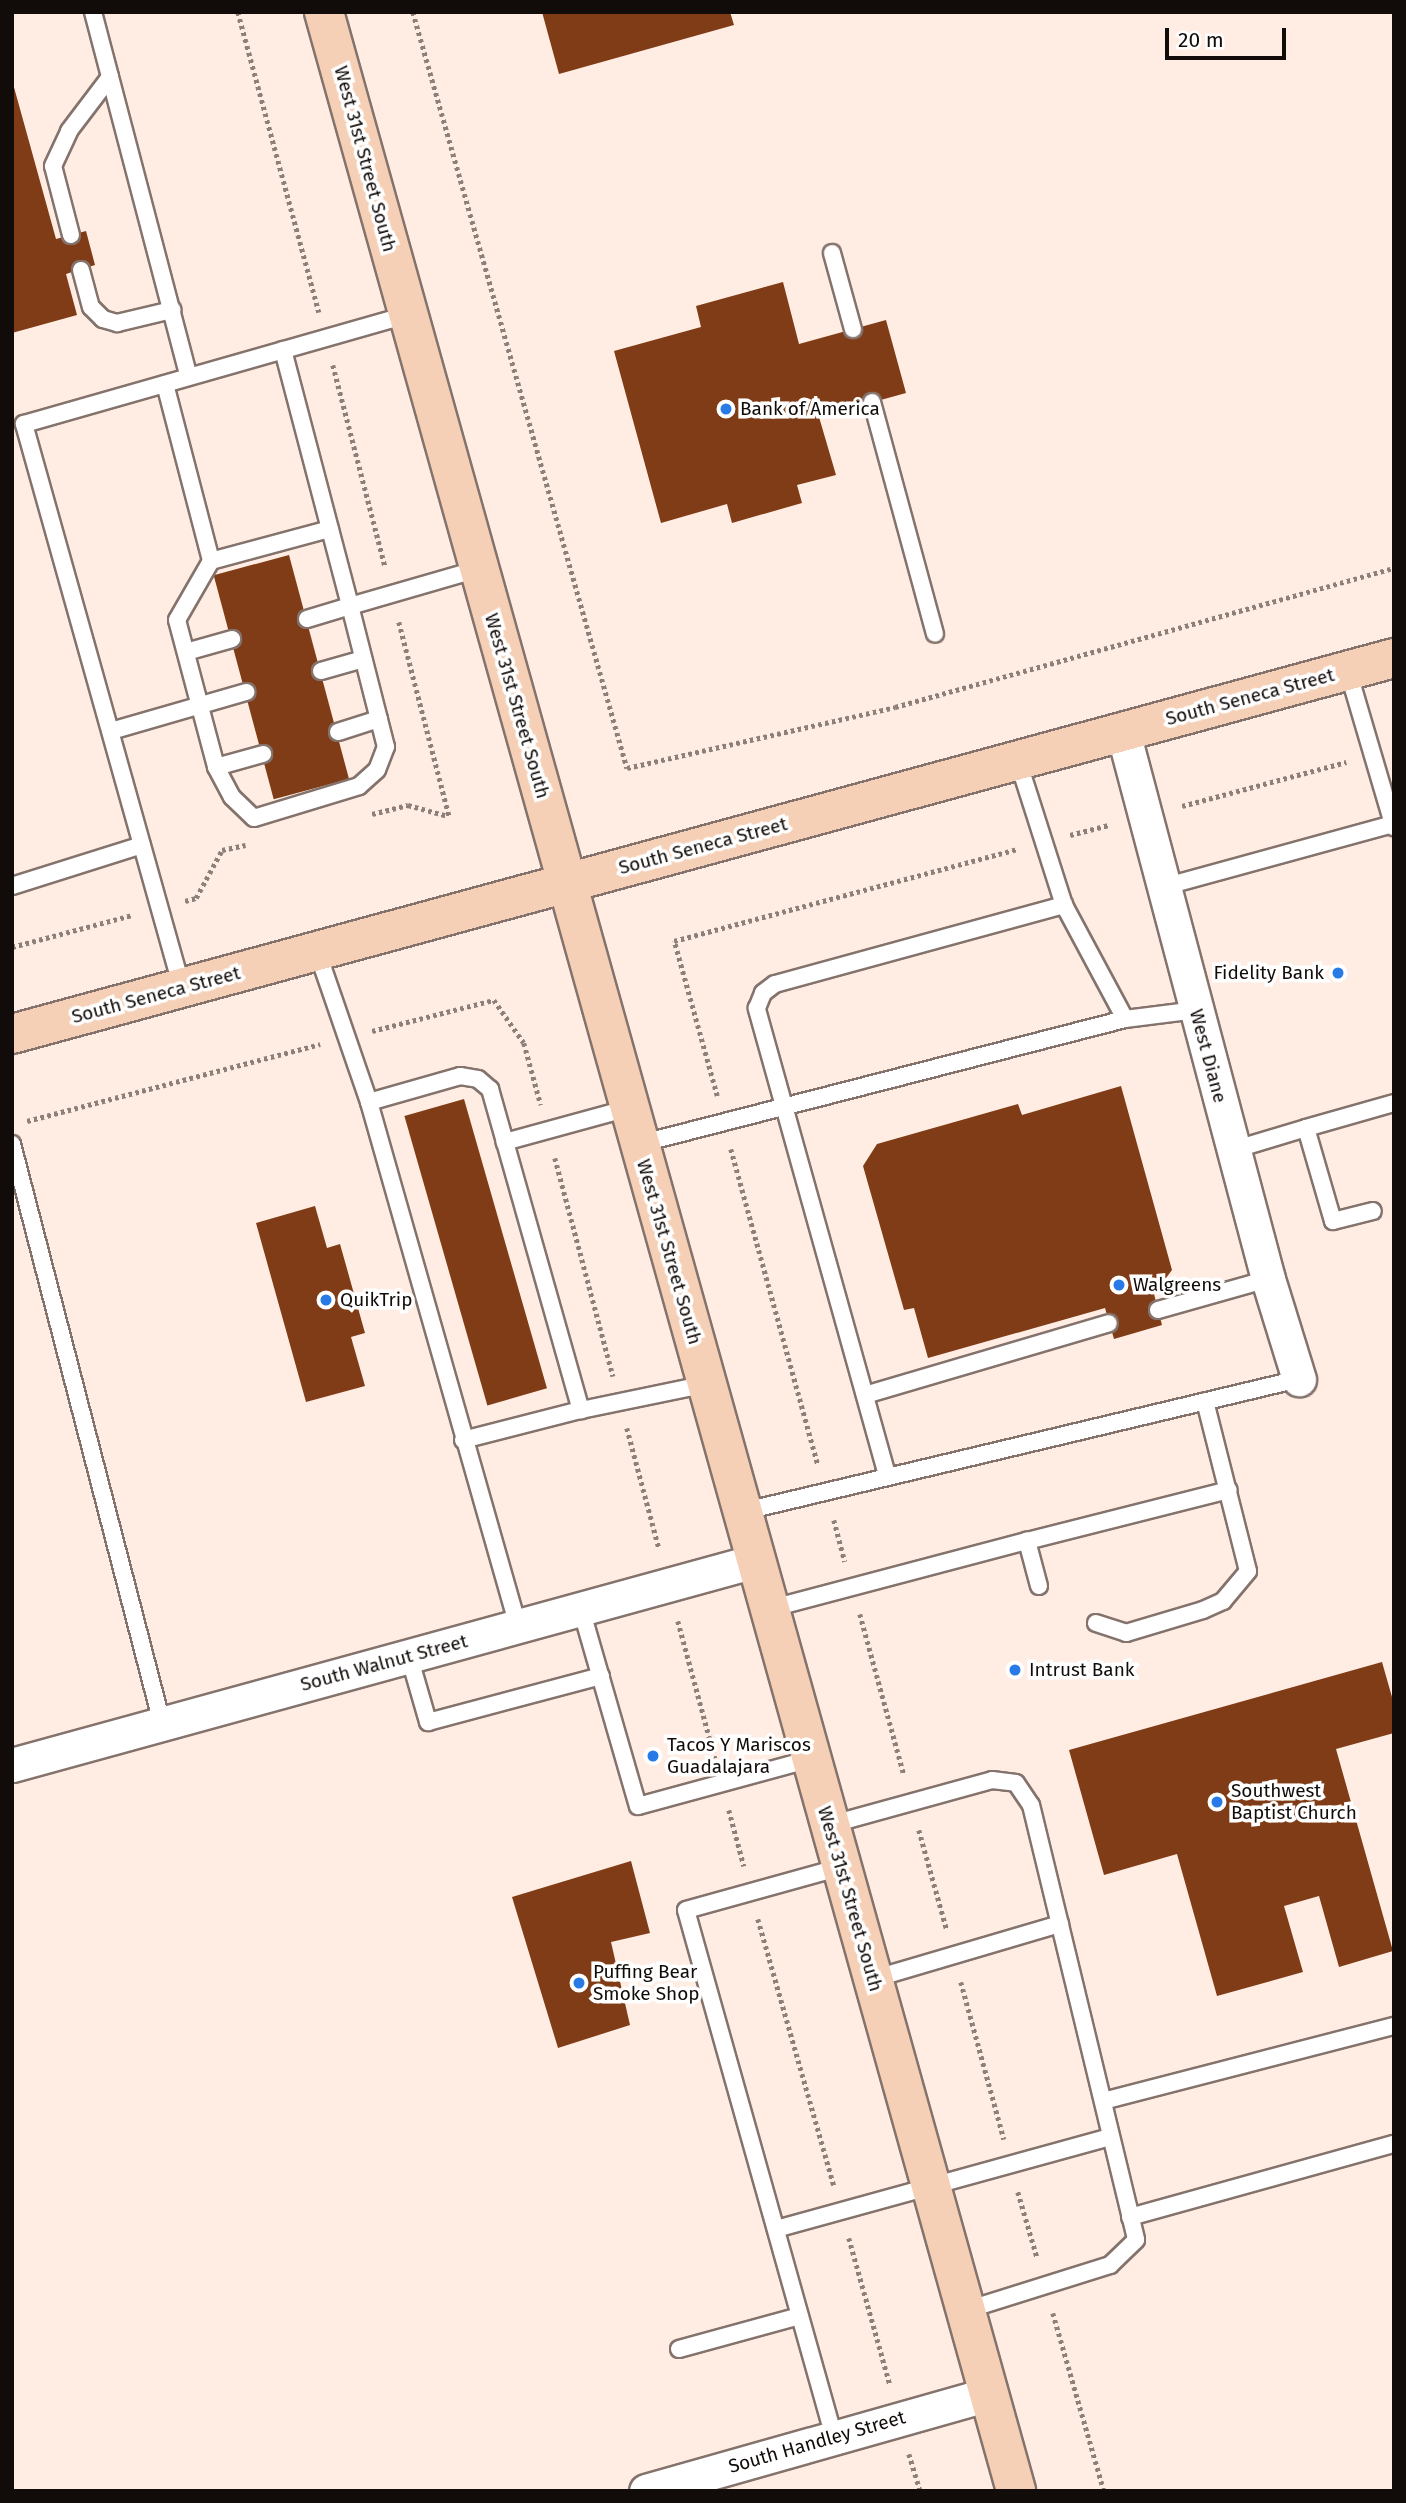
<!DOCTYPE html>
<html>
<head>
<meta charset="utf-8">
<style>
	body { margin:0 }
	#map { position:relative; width:1406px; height:2503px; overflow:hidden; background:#ffece3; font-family:"Fira Sans",sans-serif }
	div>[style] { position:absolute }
	.building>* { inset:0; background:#7f3c16; transform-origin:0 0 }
	.path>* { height:4.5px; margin-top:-2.25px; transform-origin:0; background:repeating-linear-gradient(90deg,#8c807a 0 3.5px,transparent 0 7px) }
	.roads { filter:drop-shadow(2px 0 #84736c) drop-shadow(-2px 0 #84736c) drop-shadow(0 2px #84736c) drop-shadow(0 -2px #84736c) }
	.lane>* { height:16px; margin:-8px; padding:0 8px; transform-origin:8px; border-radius:8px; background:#fff }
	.street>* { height:33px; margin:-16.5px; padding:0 16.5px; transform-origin:16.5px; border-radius:16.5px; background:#fff }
	.secondary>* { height:38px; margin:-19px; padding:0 19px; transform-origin:19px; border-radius:19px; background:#f5d0b6 }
	.dots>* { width:19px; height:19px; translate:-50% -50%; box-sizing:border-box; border:4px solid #fff; border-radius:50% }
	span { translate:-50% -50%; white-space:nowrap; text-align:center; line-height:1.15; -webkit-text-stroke:7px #fff; paint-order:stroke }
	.street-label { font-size:19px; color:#110b09 }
	.poi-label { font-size:19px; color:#110b09 }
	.left { translate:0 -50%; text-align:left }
	.right { translate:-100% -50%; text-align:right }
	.frame { position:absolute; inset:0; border:14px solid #110b09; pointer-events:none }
	.scale { position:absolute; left:1165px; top:28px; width:121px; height:32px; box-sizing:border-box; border:4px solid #110b09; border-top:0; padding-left:9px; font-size:21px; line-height:24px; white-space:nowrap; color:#110b09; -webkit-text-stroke:5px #fff; paint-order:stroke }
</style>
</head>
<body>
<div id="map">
	<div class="building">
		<i style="clip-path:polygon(542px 12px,730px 12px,734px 25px,559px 74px)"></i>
		<i style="clip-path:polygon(12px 80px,56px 239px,86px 231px,95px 265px,66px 274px,77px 315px,12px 333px)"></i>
		<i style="clip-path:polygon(783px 282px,799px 344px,886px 320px,906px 393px,819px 417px,836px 475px,797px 485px,802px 503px,732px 523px,727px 504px,661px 523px,614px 351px,701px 327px,696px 306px)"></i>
		<i style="left:289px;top:555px;width:232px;height:78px;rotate:75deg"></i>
		<i style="clip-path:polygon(1121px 1086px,1172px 1270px,1154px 1294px,1162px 1325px,1114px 1339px,1105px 1308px,928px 1358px,914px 1308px,904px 1310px,863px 1166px,877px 1144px,1018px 1104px,1022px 1115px)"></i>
		<i style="left:464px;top:1099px;width:301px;height:62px;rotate:74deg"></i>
		<i style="clip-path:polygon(315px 1206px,327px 1248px,340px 1244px,365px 1333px,351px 1337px,365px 1386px,306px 1402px,256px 1223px)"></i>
		<i style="clip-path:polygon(1382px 1662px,1394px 1704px,1394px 1733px,1336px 1749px,1393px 1951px,1339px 1967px,1319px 1896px,1284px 1906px,1303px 1972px,1217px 1996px,1177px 1854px,1104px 1875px,1069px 1750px)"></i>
		<i style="clip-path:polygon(631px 1861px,650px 1933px,611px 1942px,630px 2025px,558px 2048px,512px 1897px)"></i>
	</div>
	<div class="path">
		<i style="left:238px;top:12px;width:311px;rotate:74.9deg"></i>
		<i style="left:413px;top:12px;width:786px;rotate:74.19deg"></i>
		<i style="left:627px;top:768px;width:275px;rotate:-12.8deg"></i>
		<i style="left:895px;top:707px;width:518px;rotate:-15.57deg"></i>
		<i style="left:333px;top:365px;width:208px;rotate:75.5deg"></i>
		<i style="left:399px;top:622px;width:200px;rotate:75.5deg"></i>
		<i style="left:1182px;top:806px;width:170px;rotate:-15deg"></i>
		<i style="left:372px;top:814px;width:37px;rotate:-14deg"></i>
		<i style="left:408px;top:805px;width:41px;rotate:15.4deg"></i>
		<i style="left:1070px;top:835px;width:40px;rotate:-14.4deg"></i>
		<i style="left:185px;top:901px;width:11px;rotate:-15deg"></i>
		<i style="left:196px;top:898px;width:55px;rotate:-61.6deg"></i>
		<i style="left:222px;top:850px;width:24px;rotate:-12deg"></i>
		<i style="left:12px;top:947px;width:124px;rotate:-14.9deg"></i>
		<i style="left:372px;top:1031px;width:126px;rotate:-14.3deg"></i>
		<i style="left:494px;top:1000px;width:52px;rotate:55.1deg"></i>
		<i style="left:524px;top:1043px;width:64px;rotate:74.7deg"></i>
		<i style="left:717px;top:1096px;width:161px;rotate:-105.5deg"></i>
		<i style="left:674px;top:941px;width:356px;rotate:-15deg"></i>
		<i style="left:27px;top:1121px;width:303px;rotate:-14.7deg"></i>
		<i style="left:731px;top:1149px;width:327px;rotate:74.6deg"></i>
		<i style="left:555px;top:1158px;width:226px;rotate:75.1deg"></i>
		<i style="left:627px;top:1428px;width:124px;rotate:75.1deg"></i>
		<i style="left:834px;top:1520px;width:43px;rotate:75.3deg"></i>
		<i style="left:860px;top:1614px;width:167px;rotate:74.7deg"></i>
		<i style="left:678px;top:1621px;width:142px;rotate:74.9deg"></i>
		<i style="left:729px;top:1810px;width:58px;rotate:75deg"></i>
		<i style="left:919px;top:1830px;width:104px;rotate:74.4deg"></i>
		<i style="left:758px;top:1919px;width:278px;rotate:74.1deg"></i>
		<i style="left:961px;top:1982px;width:163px;rotate:74.7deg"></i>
		<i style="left:1018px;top:2192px;width:68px;rotate:73.7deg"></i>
		<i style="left:849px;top:2238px;width:153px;rotate:74.4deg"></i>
		<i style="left:1053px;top:2313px;width:185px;rotate:74deg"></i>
		<i style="left:909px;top:2454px;width:39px;rotate:73deg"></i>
	</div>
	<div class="roads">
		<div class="lane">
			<i style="left:93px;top:12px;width:377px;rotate:75.3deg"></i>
			<i style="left:71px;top:235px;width:71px;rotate:-104.6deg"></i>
			<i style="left:53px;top:166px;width:38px;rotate:-65deg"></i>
			<i style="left:69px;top:131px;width:68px;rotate:-52.8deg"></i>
			<i style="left:832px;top:253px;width:79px;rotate:74.6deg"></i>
			<i style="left:81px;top:270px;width:38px;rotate:75deg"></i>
			<i style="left:91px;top:307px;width:17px;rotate:45deg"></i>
			<i style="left:103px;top:319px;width:15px;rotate:16deg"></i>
			<i style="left:117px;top:323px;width:57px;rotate:-13.3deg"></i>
			<i style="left:283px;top:350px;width:265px;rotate:75.3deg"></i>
			<i style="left:350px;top:606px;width:133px;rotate:-16.1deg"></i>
			<i style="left:165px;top:384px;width:183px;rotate:75.4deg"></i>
			<i style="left:211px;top:561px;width:68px;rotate:120deg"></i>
			<i style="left:177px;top:620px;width:152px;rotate:75.1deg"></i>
			<i style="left:216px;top:767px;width:34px;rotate:62deg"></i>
			<i style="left:232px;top:797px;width:30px;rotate:44deg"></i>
			<i style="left:254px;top:818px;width:110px;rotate:-16.9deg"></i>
			<i style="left:359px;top:786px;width:24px;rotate:-42deg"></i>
			<i style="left:377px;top:770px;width:25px;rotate:-69deg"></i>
			<i style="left:386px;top:747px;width:146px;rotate:-104.3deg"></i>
			<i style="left:350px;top:606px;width:45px;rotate:163.2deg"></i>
			<i style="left:872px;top:402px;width:240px;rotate:74.8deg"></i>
			<i style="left:211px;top:561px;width:123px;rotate:-15.1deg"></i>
			<i style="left:186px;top:652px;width:48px;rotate:-15.8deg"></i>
			<i style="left:321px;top:671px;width:44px;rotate:-15.9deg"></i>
			<i style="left:1348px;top:671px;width:163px;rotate:73.6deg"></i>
			<i style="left:111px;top:731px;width:141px;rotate:-16.1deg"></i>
			<i style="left:338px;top:732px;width:43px;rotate:-17.6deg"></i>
			<i style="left:1018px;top:761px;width:151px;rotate:72.3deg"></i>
			<i style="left:1064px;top:905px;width:129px;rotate:61.8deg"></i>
			<i style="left:216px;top:767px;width:49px;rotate:-15.5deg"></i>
			<i style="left:12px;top:886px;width:136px;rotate:-17.5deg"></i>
			<i style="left:1163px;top:887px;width:238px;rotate:-15.3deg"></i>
			<i style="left:317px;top:951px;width:160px;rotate:71deg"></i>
			<i style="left:369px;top:1102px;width:545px;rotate:74.13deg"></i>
			<i style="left:182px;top:988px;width:586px;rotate:-105.65deg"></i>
			<i style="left:24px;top:424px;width:398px;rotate:-15.9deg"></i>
			<i style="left:369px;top:1102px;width:95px;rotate:-15.9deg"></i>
			<i style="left:460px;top:1076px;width:18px;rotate:9deg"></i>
			<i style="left:478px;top:1079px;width:16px;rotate:40deg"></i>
			<i style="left:490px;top:1089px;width:55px;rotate:74.2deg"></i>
			<i style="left:629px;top:1108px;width:129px;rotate:164.7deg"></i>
			<i style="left:505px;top:1142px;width:279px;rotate:74.2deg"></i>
			<i style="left:581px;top:1410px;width:128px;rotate:-11.7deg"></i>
			<i style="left:1306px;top:1128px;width:91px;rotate:-15.9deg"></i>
			<i style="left:12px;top:1144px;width:598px;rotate:75.48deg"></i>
			<i style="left:639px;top:1144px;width:502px;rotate:-14.42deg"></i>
			<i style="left:1125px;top:1019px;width:72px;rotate:-7.2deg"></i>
			<i style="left:1233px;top:1150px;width:76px;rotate:-16.8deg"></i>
			<i style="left:1306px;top:1128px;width:97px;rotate:73.8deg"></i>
			<i style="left:1333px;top:1221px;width:41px;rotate:-14deg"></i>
			<i style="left:1158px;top:1310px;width:114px;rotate:-15.7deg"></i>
			<i style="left:865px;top:1395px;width:254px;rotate:-16.4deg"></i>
			<i style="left:463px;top:1440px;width:122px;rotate:-14.3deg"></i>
			<i style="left:887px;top:1475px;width:485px;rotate:-105.6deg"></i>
			<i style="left:757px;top:1008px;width:16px;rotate:-68deg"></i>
			<i style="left:763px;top:993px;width:15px;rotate:-37deg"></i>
			<i style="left:775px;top:984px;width:300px;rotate:-15.3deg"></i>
			<i style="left:741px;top:1512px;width:574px;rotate:-13.41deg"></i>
			<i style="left:1039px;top:1586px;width:47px;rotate:-104.9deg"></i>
			<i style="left:1027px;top:1541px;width:208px;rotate:-14.2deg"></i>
			<i style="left:581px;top:1609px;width:205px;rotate:73.9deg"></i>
			<i style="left:638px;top:1806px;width:179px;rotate:-15.2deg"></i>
			<i style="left:769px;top:1609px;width:267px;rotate:-14.8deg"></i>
			<i style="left:1096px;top:1623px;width:32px;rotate:18deg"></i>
			<i style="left:1126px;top:1633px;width:80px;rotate:-16.6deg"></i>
			<i style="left:1203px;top:1610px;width:22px;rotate:-24deg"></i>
			<i style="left:1223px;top:1601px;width:39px;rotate:-50deg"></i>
			<i style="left:1248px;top:1571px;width:175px;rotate:-104.2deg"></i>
			<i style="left:409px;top:1656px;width:69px;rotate:73.9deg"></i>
			<i style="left:428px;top:1722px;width:179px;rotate:-14.9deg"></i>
			<i style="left:829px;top:1825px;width:169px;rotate:-15.4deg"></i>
			<i style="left:992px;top:1780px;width:24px;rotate:7deg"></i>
			<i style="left:1016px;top:1783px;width:27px;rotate:56deg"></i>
			<i style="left:1031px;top:1805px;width:447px;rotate:76.4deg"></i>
			<i style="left:1136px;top:2240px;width:36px;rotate:136deg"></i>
			<i style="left:1110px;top:2265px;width:151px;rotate:162.6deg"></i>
			<i style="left:873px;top:1979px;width:195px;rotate:-16.4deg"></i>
			<i style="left:1103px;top:2101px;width:301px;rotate:-14.5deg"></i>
			<i style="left:1130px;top:2217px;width:274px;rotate:-15.5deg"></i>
			<i style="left:776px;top:2229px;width:347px;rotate:-15.4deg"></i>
			<i style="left:679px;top:2349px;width:125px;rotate:-15.3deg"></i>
			<i style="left:834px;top:2437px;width:547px;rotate:-105.69deg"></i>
			<i style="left:686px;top:1910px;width:161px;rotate:-15.5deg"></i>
		</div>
		<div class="street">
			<i style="left:1123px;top:732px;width:566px;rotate:75.15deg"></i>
			<i style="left:1268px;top:1279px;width:105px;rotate:72.8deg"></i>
			<i style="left:12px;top:1765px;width:770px;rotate:-15.35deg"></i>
			<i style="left:646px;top:2491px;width:356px;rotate:-15.8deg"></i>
		</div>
		<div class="secondary">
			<i style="left:324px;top:12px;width:2574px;rotate:74.4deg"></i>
			<i style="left:12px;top:1034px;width:1432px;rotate:-15.22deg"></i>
		</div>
	</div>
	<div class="dots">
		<i style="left:726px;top:409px;background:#287be6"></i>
		<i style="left:1338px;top:973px;background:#287be6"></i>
		<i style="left:1119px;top:1285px;background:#287be6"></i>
		<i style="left:326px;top:1300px;background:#287be6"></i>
		<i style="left:1015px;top:1670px;background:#287be6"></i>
		<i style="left:653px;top:1756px;background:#287be6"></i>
		<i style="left:1217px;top:1802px;background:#287be6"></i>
		<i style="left:579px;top:1983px;background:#287be6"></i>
	</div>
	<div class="street-label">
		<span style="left:365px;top:159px;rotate:75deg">West 31st Street South</span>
		<span style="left:1250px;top:697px;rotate:-15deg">South Seneca Street</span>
		<span style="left:517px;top:706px;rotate:74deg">West 31st Street South</span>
		<span style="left:703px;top:846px;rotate:-15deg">South Seneca Street</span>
		<span style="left:156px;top:995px;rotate:-15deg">South Seneca Street</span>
		<span style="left:1208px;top:1056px;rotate:75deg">West Diane</span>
		<span style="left:669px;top:1252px;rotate:74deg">West 31st Street South</span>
		<span style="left:384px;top:1663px;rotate:-15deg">South Walnut Street</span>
		<span style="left:850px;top:1899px;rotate:74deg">West 31st Street South</span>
		<span style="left:817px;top:2442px;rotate:-16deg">South Handley Street</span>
	</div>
	<div class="poi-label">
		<span class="left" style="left:740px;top:409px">Bank of America</span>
		<span class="right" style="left:1324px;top:973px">Fidelity Bank</span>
		<span class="left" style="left:1133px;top:1285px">Walgreens</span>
		<span class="left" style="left:340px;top:1300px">QuikTrip</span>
		<span class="left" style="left:1029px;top:1670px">Intrust Bank</span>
		<span class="left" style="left:667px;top:1756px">Tacos Y Mariscos<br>Guadalajara</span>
		<span class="left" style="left:1231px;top:1802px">Southwest<br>Baptist Church</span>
		<span class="left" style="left:593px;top:1983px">Puffing Bear<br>Smoke Shop</span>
	</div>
	<div class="frame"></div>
	<div class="scale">20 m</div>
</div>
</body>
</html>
